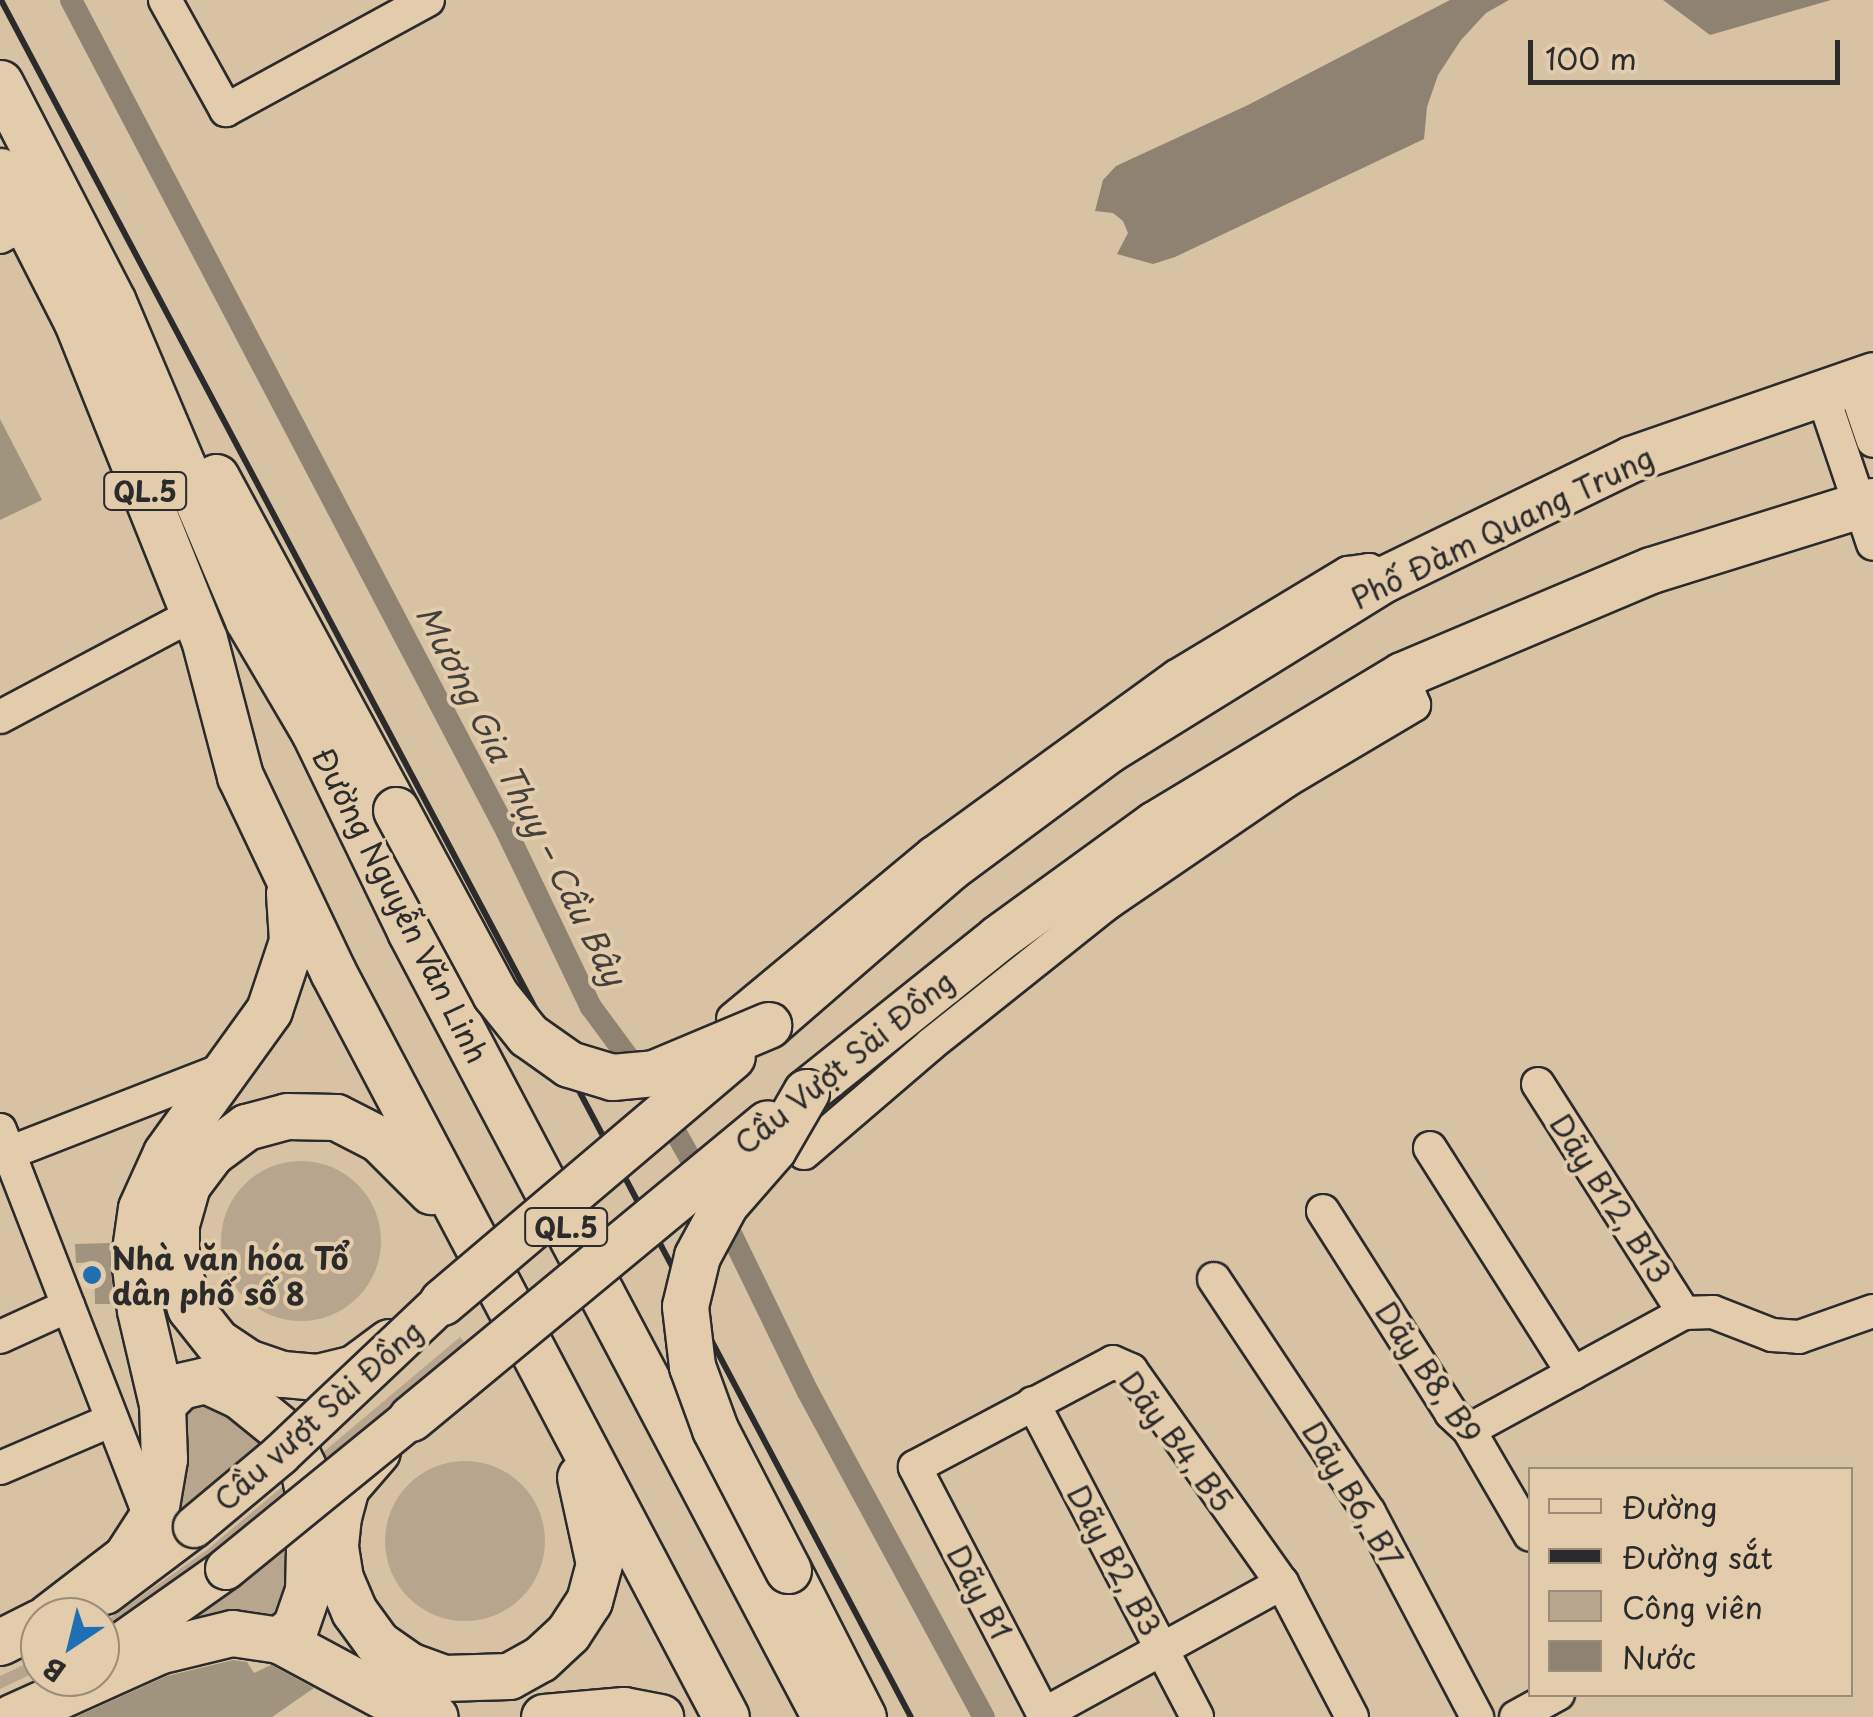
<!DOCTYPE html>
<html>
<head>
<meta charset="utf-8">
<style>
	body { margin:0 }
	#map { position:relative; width:1873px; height:1717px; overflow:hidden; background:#d7c2a3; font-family:"Playpen Sans",sans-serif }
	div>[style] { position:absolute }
	.green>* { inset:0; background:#b7a68d }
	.round { border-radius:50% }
	.water>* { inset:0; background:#8e8271 }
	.canal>* { height:22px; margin:-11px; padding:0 11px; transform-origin:11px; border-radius:11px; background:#8e8271 }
	.building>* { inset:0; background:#a1947e }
	.roads { filter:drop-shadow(2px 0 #2b2b2b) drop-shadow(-2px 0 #2b2b2b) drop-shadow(0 2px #2b2b2b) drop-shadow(0 -2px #2b2b2b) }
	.minor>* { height:32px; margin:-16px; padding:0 16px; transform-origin:16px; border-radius:16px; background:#e2ccab }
	.major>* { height:40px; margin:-20px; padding:0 20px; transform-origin:20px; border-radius:20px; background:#e2ccab }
	.highway>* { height:45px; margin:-22.5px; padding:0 22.5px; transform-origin:22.5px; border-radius:22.5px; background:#e2ccab }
	.rail>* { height:6px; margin:-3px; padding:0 3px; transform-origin:3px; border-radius:3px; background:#2b2b2b }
	.bridges { filter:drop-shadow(2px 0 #2b2b2b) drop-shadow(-2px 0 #2b2b2b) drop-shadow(0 2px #2b2b2b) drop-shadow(0 -2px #2b2b2b) }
	.major-bridge>* { height:40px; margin:-20px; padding:0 20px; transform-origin:20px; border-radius:20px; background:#e2ccab }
	.highway-bridge>* { height:45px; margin:-22.5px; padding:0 22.5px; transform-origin:22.5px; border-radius:22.5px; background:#e2ccab }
	.dots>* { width:28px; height:28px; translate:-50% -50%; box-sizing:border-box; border:5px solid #e2ccab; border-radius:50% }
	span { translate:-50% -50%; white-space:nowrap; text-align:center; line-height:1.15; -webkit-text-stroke:8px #e2ccab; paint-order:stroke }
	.shield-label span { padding:2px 8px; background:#e2ccab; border:2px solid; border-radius:8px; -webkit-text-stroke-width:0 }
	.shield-label { font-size:28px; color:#2b2b2b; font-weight:700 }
	.street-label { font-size:30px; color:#2b2b2b }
	.poi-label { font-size:30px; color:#2b2b2b; font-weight:700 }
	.left { translate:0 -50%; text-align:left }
	.water-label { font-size:32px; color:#44413c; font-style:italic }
	.legend { position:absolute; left:1528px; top:1467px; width:325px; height:230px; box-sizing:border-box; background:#e2ccab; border:2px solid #998c78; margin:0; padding:12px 18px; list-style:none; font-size:30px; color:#2b2b2b }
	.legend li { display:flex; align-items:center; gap:20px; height:50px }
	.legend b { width:50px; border:2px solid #998c78 }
	.north { position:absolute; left:20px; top:1597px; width:100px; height:100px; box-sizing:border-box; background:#e2ccab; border:2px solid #998c78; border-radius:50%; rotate:215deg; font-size:28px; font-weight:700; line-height:40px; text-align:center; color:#2b2b2b }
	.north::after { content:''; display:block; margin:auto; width:35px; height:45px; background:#1f6fb2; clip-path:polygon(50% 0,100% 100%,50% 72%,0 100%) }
	.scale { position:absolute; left:1528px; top:40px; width:312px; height:45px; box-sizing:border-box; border:5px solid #2b2b2b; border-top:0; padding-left:12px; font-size:30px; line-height:35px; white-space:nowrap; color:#2b2b2b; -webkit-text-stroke:8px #e2ccab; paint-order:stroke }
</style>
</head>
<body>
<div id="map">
	<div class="green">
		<i class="round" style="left:221px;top:1161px;width:160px;height:160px"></i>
		<i style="clip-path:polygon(460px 1337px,467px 1346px,214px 1559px,100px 1638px,100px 1625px,207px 1550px)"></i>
		<i style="clip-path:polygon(200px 1396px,283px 1429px,144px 1555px,181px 1418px)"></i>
		<i class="round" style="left:385px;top:1461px;width:160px;height:160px"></i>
		<i style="clip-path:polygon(306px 1512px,291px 1618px,145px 1637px)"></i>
		<i style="clip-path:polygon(40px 1657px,40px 1670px,0 1689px,0 1676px)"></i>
	</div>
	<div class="water">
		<i style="clip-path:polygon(1450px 0,1509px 0,1486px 13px,1461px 40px,1438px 75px,1427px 107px,1424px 139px,1175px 257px,1153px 264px,1117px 254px,1128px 233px,1123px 221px,1113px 213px,1095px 211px,1103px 180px,1116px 166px,1248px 105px)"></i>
		<i style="clip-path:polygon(1663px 0,1831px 0,1710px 35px)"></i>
	</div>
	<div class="canal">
		<i style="left:71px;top:0;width:939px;rotate:62.34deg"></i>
		<i style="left:507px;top:832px;width:194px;rotate:64.4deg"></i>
		<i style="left:591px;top:1007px;width:89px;rotate:53.6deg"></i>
		<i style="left:661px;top:1106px;width:88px;rotate:60.8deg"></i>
		<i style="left:720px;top:1211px;width:201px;rotate:64.1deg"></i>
		<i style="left:808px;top:1392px;width:370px;rotate:61.6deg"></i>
	</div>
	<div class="building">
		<i style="clip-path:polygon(0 419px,42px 500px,0 520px)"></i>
		<i style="clip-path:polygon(110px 1243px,113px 1304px,95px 1304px,94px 1262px,76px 1263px,75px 1244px)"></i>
		<i style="clip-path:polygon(233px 1660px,247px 1662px,254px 1673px,271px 1665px,314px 1688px,272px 1717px,76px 1717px,167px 1676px)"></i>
	</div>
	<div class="roads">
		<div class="minor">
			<i style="left:165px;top:0;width:126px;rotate:61deg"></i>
			<i style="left:226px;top:110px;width:230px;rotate:-28.6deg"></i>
			<i style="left:0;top:237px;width:31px;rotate:-29deg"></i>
			<i style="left:1853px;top:382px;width:62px;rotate:71.3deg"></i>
			<i style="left:1822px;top:393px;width:159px;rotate:71.3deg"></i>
			<i style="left:0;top:717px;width:220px;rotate:-28deg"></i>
			<i style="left:733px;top:1019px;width:260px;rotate:-39.7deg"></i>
			<i style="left:933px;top:853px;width:301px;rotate:-36deg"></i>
			<i style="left:1177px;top:676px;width:200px;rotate:-31.1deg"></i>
			<i style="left:1348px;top:573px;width:21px;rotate:-8deg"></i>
			<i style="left:1369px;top:570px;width:17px;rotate:31deg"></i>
			<i style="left:1538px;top:1084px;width:272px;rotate:57.5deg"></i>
			<i style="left:0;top:1130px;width:417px;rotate:68.8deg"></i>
			<i style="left:1430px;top:1148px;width:267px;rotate:57.6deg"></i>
			<i style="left:9px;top:1153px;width:237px;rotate:-21.3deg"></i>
			<i style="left:804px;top:1153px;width:167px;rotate:-40.6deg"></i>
			<i style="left:931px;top:1044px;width:223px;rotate:-38.6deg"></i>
			<i style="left:1105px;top:905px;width:219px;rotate:-34.4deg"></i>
			<i style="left:1286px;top:781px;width:149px;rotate:-30.7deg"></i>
			<i style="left:1414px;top:705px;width:32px;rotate:-112deg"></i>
			<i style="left:1323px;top:1211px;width:239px;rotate:57.6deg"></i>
			<i style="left:1451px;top:1413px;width:25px;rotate:43deg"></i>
			<i style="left:1469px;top:1430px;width:121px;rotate:59.8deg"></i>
			<i style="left:1214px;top:1279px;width:280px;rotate:56.4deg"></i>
			<i style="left:1369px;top:1512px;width:232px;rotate:62.2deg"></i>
			<i style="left:0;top:1337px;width:75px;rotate:-24.5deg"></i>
			<i style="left:1033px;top:1403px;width:354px;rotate:62.4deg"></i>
			<i style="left:1469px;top:1430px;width:245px;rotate:-28.6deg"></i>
			<i style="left:1684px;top:1313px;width:29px;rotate:-2deg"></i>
			<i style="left:1713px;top:1312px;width:63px;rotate:21.3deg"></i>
			<i style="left:1772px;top:1335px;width:27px;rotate:4deg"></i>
			<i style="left:1799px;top:1337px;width:78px;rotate:-19.4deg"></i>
			<i style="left:0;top:1468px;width:122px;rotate:-23.2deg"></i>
			<i style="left:1044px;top:1714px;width:272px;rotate:-28.8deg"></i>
			<i style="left:1045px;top:1717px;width:282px;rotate:-117.5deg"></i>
			<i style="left:915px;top:1467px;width:224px;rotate:-27.9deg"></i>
			<i style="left:1113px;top:1362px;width:20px;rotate:24deg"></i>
			<i style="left:1131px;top:1370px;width:261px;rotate:54.7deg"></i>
			<i style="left:1282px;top:1583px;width:151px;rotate:62.4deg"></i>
			<i style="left:1516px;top:1717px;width:48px;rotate:-28.7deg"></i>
		</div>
		<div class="major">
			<i style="left:105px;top:1594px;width:111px;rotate:-37deg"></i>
			<i style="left:100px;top:1658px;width:154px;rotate:-35.2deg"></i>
		</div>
		<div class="highway">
			<i style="left:0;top:83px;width:246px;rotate:62.7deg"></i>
			<i style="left:113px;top:302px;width:345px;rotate:67deg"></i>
			<i style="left:248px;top:620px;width:130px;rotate:59.5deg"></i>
			<i style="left:314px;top:732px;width:221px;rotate:64.2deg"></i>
			<i style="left:410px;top:931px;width:889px;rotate:62.17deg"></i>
			<i style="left:0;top:171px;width:169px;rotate:63deg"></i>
			<i style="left:77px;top:322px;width:341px;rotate:68.2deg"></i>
			<i style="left:204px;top:639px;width:142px;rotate:75.3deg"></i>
			<i style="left:240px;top:776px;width:217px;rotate:64.6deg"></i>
			<i style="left:333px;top:972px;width:842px;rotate:62.19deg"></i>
			<i style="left:216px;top:477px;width:379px;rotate:61.6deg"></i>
			<i style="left:768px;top:1025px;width:240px;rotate:-40.9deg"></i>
			<i style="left:949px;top:868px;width:198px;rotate:-36.6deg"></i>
			<i style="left:1108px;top:750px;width:325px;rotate:-31.8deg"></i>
			<i style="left:1384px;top:579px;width:275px;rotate:-25.9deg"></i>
			<i style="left:1631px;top:459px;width:256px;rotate:-19.1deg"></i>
			<i style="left:806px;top:1092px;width:246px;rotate:-38.7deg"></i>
			<i style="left:998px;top:938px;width:194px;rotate:-36deg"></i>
			<i style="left:1155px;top:824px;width:288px;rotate:-31.1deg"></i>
			<i style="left:1402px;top:675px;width:270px;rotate:-22.9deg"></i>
			<i style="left:1651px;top:570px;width:232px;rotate:-17.3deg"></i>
			<i style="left:389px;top:1342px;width:44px;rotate:143.4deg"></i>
			<i style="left:354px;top:1368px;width:38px;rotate:166deg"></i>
			<i style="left:317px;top:1377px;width:35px;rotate:-175deg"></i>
			<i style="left:282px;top:1374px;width:37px;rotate:-161deg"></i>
			<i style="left:247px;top:1362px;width:36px;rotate:-146deg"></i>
			<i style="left:217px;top:1342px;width:43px;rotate:-128.5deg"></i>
			<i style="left:190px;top:1308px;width:46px;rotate:-107.7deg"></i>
			<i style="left:176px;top:1264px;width:40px;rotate:-90deg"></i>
			<i style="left:176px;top:1224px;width:41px;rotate:-74.2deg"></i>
			<i style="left:187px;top:1185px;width:40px;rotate:-53deg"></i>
			<i style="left:211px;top:1153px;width:44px;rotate:-36.6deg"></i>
			<i style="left:246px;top:1127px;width:42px;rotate:-15deg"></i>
			<i style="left:287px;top:1116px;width:49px;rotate:1.2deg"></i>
			<i style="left:336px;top:1117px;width:48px;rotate:27.1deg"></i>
			<i style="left:379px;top:1139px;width:74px;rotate:45deg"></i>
			<i style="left:162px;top:1404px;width:25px;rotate:-45deg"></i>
			<i style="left:180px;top:1386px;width:27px;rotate:-13deg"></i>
			<i style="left:206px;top:1380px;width:38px;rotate:25deg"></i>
			<i style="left:240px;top:1396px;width:62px;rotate:39.1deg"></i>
			<i style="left:288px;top:1435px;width:35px;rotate:65deg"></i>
			<i style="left:303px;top:1467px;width:38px;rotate:79deg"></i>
			<i style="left:310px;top:1504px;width:86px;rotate:91.3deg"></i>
			<i style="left:308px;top:1590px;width:39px;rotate:109deg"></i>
			<i style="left:295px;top:1627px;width:21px;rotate:141deg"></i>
			<i style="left:377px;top:1451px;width:48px;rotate:130.7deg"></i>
			<i style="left:346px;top:1487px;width:30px;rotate:105deg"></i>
			<i style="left:338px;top:1516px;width:31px;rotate:96deg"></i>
			<i style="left:335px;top:1547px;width:31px;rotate:81deg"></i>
			<i style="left:340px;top:1578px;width:36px;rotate:67deg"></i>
			<i style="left:354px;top:1611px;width:39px;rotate:54deg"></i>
			<i style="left:377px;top:1643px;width:38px;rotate:35deg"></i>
			<i style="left:408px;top:1665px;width:38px;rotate:20deg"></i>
			<i style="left:444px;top:1678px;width:65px;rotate:-1.8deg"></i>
			<i style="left:509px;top:1676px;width:35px;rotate:-29deg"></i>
			<i style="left:540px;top:1659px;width:38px;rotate:-43deg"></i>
			<i style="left:568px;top:1633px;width:38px;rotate:-57deg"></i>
			<i style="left:589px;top:1601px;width:38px;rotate:-75deg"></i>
			<i style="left:599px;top:1564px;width:89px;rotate:-102.3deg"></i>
			<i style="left:788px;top:1570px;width:165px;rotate:63deg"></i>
			<i style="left:48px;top:1617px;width:98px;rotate:-37.6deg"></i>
			<i style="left:126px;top:1557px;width:54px;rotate:-57.2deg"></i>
			<i style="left:155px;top:1512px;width:54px;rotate:-80.4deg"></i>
			<i style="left:164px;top:1459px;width:55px;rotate:-92.1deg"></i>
			<i style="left:162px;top:1404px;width:97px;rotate:-103.2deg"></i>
			<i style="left:140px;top:1310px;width:53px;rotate:-96.5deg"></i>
			<i style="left:134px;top:1257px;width:49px;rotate:-81.9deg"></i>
			<i style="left:141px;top:1208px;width:60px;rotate:-65.6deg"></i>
			<i style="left:166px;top:1153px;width:176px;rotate:-54.2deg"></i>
			<i style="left:269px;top:1010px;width:73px;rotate:-71.6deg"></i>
			<i style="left:292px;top:941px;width:48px;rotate:-93.6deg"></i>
			<i style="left:0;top:1642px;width:45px;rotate:-26.6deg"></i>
			<i style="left:12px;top:1717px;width:160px;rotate:-24.3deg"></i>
			<i style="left:158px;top:1651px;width:76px;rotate:-13.7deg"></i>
			<i style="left:232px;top:1633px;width:48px;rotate:8.5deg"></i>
			<i style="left:279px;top:1640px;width:133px;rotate:28.3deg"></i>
			<i style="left:396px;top:1703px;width:41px;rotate:19.7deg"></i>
			<i style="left:544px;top:1717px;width:80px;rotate:-5deg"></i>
			<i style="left:624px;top:1710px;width:37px;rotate:11deg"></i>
		</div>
	</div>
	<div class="rail">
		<i style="left:1px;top:0;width:1943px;rotate:62.08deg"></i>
	</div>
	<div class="bridges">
		<div class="major-bridge">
			<i style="left:194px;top:1527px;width:112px;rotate:-39.9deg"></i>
			<i style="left:280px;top:1455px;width:223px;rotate:-43.4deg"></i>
			<i style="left:226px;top:1569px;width:239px;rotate:-39.2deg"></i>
		</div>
		<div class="highway-bridge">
			<i style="left:396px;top:810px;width:209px;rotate:61.7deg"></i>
			<i style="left:495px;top:994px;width:53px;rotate:51.2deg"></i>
			<i style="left:528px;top:1035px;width:50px;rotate:35.3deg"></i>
			<i style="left:569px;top:1064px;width:45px;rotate:16.8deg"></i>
			<i style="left:612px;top:1077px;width:42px;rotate:-5.4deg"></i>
			<i style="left:654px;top:1073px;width:124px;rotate:-22.8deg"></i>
			<i style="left:442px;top:1302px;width:380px;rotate:-40.3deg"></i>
			<i style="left:411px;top:1418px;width:462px;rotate:-39.6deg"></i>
			<i style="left:788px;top:1570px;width:159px;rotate:-117.4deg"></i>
			<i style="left:715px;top:1429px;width:67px;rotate:-110.1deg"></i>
			<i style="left:692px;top:1366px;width:60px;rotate:-96.7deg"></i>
			<i style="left:685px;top:1306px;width:51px;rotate:-76.5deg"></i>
			<i style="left:697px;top:1256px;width:59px;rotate:-61.7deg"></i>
			<i style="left:725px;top:1204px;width:73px;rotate:-48.9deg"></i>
			<i style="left:773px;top:1149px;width:66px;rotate:-59.9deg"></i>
		</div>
	</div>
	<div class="dots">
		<i style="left:92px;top:1275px;background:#1f6fb2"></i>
	</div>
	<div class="shield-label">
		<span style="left:145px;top:491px">QL.5</span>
		<span style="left:566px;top:1227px">QL.5</span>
	</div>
	<div class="street-label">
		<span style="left:1502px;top:527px;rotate:-26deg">Phố Đàm Quang Trung</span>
		<span style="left:401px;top:905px;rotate:63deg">Đường Nguyễn Văn Linh</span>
		<span style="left:844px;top:1062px;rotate:-39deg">Cầu Vượt Sài Đồng</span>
		<span style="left:1611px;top:1198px;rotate:57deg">Dãy B12, B13</span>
		<span style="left:1429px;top:1372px;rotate:56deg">Dãy B8, B9</span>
		<span style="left:318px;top:1415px;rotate:-42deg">Cầu vượt Sài Đồng</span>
		<span style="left:1177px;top:1441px;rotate:53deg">Dãy B4, B5</span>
		<span style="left:1353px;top:1494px;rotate:59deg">Dãy B6, B7</span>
		<span style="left:1115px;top:1560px;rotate:62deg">Dãy B2, B3</span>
		<span style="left:980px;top:1592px;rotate:62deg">Dãy B1</span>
	</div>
	<div class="poi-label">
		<span class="left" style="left:112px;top:1275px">Nhà văn hóa Tổ<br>dân phố số 8</span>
	</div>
	<div class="water-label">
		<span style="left:522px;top:795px;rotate:63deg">Mương Gia Thụy – Cầu Bây</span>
	</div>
	<ul class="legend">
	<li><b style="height:12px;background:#e2ccab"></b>Đường</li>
	<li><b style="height:12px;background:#2b2b2b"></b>Đường sắt</li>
	<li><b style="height:28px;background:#b7a68d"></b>Công viên</li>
	<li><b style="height:28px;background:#8e8271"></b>Nước</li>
	</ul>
	<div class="north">B</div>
	<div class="scale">100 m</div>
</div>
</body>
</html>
